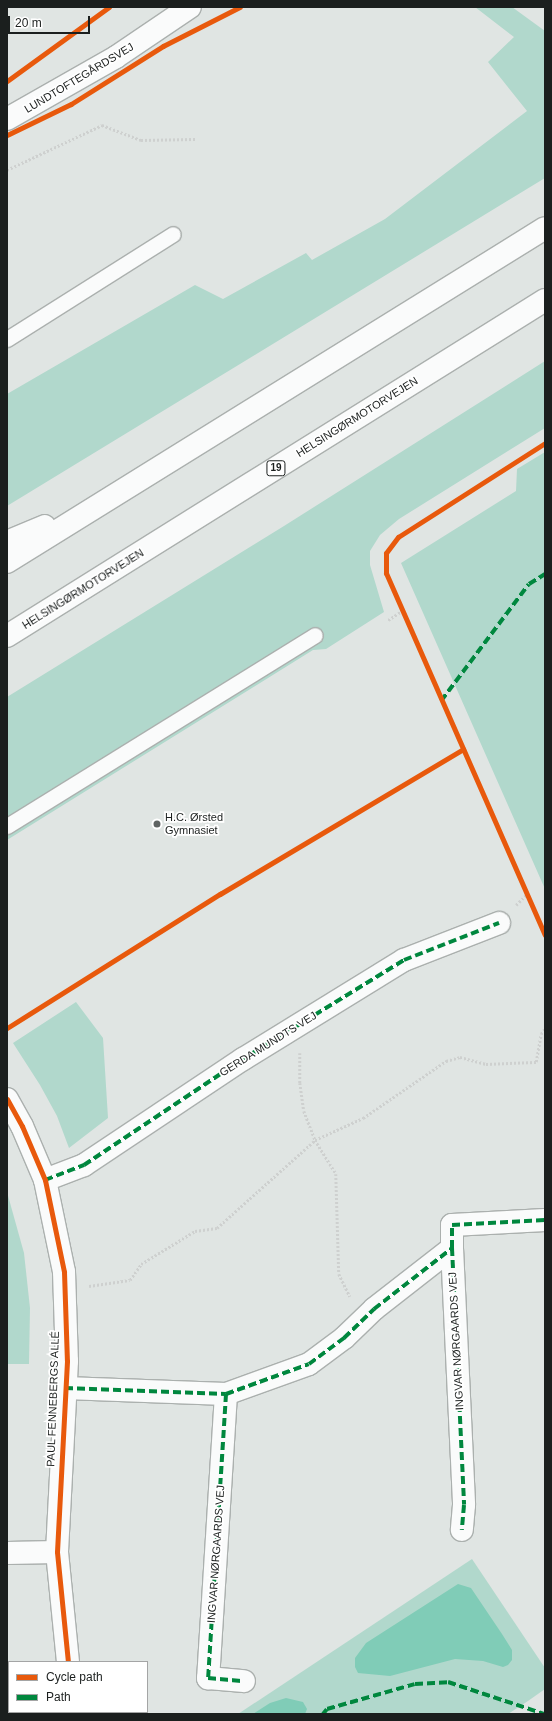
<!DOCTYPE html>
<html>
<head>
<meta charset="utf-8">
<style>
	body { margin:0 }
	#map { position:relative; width:552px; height:1721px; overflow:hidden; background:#e0e5e3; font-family:Helvetica,sans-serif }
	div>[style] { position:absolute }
	.green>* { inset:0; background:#b1d8cc }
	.water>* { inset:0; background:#80ccb7 }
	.path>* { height:2.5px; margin-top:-1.25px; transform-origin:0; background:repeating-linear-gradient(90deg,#ced0cf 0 2px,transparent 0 4px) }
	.roads { filter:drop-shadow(1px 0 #abb0ae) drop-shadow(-1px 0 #abb0ae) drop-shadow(0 1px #abb0ae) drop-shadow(0 -1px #abb0ae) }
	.lane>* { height:15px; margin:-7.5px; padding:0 7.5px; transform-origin:7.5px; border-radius:7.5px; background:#fafbfb }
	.street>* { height:22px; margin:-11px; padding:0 11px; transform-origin:11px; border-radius:11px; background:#fafbfb }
	.secondary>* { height:22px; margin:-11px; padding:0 11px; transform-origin:11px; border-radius:11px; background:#fafbfb }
	.highway>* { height:22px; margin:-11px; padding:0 11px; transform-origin:11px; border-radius:11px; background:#fafbfb }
	.quiet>* { height:4px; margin-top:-2px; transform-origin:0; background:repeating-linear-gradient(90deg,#00873e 0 8px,transparent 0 12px) }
	.cycleway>* { height:5px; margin:-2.5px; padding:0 2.5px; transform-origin:2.5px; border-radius:2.5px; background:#e8590c }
	.dots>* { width:11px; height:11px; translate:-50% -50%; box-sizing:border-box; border:2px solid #fff; border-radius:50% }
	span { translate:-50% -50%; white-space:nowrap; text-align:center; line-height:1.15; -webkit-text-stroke:3.5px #fff; paint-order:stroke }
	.shield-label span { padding:1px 3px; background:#fff; border:1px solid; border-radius:3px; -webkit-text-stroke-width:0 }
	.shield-label { font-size:10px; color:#1b1f1e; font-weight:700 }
	.street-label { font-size:11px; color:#1b1f1e }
	.poi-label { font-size:11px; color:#1b1f1e }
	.left { translate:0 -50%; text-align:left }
	.frame { position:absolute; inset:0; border:8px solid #1b1f1e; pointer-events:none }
	.legend { position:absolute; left:8px; top:1661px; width:140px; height:52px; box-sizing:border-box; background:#fff; border:1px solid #a4a5a5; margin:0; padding:5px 7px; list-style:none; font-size:12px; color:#1b1f1e }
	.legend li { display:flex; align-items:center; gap:8px; height:20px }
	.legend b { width:20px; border:1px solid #a4a5a5 }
	.scale { position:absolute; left:8px; top:16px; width:82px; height:18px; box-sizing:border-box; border:2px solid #1b1f1e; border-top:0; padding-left:5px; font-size:12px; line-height:14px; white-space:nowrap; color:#1b1f1e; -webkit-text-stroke:3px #fff; paint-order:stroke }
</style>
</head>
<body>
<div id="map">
	<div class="green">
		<i style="clip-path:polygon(475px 7px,512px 7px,545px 31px,545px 178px,7px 506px,7px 394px,195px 285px,223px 299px,306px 253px,312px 260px,385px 219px,527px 111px,488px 62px,514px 37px)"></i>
		<i style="clip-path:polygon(545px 361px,545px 428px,399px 519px,380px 535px,370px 551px,370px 565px,384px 612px,326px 649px,313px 650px,7px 840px,7px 697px,284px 526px)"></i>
		<i style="clip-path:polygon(545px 452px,545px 889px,401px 563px,516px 491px,517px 469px)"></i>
		<i style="clip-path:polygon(76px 1002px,103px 1038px,108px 1118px,69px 1148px,57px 1116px,40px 1085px,13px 1043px)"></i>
		<i style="clip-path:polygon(7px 1192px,24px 1253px,30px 1308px,29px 1364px,7px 1364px)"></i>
		<i style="clip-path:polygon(472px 1559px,545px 1668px,545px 1689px,528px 1701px,508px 1714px,238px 1714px)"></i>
	</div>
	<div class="water">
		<i style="clip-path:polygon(458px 1584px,471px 1588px,502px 1634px,512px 1650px,512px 1660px,508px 1665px,503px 1667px,483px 1661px,455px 1659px,390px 1676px,358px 1673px,355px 1667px,355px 1658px,366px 1643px)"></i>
		<i style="clip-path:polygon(286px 1698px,303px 1702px,307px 1709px,305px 1714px,253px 1714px,270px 1703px)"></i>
	</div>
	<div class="path">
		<i style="left:7px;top:170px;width:105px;rotate:-25.3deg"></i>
		<i style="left:102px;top:125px;width:42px;rotate:21deg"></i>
		<i style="left:141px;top:140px;width:54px;rotate:-1.1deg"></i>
		<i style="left:388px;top:620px;width:17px;rotate:-33deg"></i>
		<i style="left:516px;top:905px;width:16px;rotate:-45deg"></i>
		<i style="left:300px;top:1053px;width:30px;rotate:90deg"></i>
		<i style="left:300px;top:1083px;width:28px;rotate:82deg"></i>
		<i style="left:304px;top:1111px;width:31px;rotate:69deg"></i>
		<i style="left:315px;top:1140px;width:40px;rotate:58deg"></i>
		<i style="left:336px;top:1174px;width:100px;rotate:88.3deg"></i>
		<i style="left:339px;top:1274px;width:25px;rotate:64deg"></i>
		<i style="left:89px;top:1286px;width:41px;rotate:-8.3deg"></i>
		<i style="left:130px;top:1280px;width:19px;rotate:-55deg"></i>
		<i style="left:141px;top:1264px;width:63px;rotate:-31.4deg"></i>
		<i style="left:195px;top:1231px;width:22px;rotate:-8deg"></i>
		<i style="left:217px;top:1228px;width:132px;rotate:-41.9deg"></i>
		<i style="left:315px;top:1140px;width:53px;rotate:-24.6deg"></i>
		<i style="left:363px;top:1118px;width:101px;rotate:-34.5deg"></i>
		<i style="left:446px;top:1061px;width:15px;rotate:-16deg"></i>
		<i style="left:460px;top:1057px;width:27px;rotate:15deg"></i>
		<i style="left:486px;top:1064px;width:50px;rotate:-2.3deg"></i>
		<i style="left:536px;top:1062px;width:28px;rotate:-80deg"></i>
		<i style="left:541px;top:1034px;width:7px;rotate:-56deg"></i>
	</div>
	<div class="roads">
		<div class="lane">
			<i style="left:7px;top:339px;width:196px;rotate:-32.3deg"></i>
			<i style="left:7px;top:826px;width:362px;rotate:-31.8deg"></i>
		</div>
		<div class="street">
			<i style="left:7px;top:1099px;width:31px;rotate:61deg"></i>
			<i style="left:22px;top:1126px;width:59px;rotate:66.9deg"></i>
			<i style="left:45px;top:1180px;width:94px;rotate:78.3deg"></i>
			<i style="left:64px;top:1272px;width:89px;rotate:88.1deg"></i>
			<i style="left:67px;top:1361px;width:191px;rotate:93deg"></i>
			<i style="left:57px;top:1552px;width:111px;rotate:84.3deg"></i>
			<i style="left:45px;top:1180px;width:42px;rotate:-21deg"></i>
			<i style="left:84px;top:1165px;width:191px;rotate:-33.7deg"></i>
			<i style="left:243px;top:1059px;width:189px;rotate:-31.6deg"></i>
			<i style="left:404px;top:960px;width:102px;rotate:-21.3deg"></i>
			<i style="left:452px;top:1248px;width:257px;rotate:87.3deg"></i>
			<i style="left:464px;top:1505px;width:25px;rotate:95deg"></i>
			<i style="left:65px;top:1388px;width:161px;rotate:2.1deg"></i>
			<i style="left:226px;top:1394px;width:88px;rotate:-19.9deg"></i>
			<i style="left:309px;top:1364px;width:44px;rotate:-36.6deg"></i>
			<i style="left:344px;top:1338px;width:42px;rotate:-44deg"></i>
			<i style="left:374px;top:1309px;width:99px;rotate:-38deg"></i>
			<i style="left:452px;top:1248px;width:23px;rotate:-90deg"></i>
			<i style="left:452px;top:1225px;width:93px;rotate:-3.1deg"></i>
			<i style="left:226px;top:1394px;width:285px;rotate:93.6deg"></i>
			<i style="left:208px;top:1678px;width:36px;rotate:5deg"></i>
			<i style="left:7px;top:1553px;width:50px;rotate:-1.1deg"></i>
			<i style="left:75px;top:1712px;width:2px;rotate:63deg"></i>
		</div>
		<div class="secondary">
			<i style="left:7px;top:119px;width:125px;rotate:-29.6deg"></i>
			<i style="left:116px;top:57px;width:89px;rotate:-34deg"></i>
		</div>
		<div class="highway">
			<i style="left:7px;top:542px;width:41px;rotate:-22.8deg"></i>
			<i style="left:7px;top:562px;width:633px;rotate:-31.83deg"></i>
			<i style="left:7px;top:636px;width:634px;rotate:-31.99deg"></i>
		</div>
	</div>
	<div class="quiet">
		<i style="left:441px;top:701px;width:146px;rotate:-53.1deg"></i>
		<i style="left:529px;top:584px;width:19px;rotate:-32deg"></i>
		<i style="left:45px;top:1180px;width:42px;rotate:-21deg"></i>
		<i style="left:84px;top:1165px;width:191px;rotate:-33.7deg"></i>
		<i style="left:243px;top:1059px;width:189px;rotate:-31.6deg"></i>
		<i style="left:404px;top:960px;width:102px;rotate:-21.3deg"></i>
		<i style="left:452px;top:1248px;width:257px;rotate:87.3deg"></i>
		<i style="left:464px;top:1505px;width:25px;rotate:95deg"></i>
		<i style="left:65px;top:1388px;width:161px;rotate:2.1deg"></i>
		<i style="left:226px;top:1394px;width:88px;rotate:-19.9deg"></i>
		<i style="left:309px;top:1364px;width:44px;rotate:-36.6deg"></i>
		<i style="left:344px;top:1338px;width:42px;rotate:-44deg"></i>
		<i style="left:374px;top:1309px;width:99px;rotate:-38deg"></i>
		<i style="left:452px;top:1248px;width:23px;rotate:-90deg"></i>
		<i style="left:452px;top:1225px;width:93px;rotate:-3.1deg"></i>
		<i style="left:226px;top:1394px;width:285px;rotate:93.6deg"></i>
		<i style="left:208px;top:1678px;width:36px;rotate:5deg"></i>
		<i style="left:323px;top:1714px;width:6px;rotate:-51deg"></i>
		<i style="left:327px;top:1709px;width:91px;rotate:-15.9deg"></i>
		<i style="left:415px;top:1684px;width:33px;rotate:-3deg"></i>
		<i style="left:448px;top:1682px;width:101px;rotate:18.4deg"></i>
	</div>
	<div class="cycleway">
		<i style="left:7px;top:81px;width:126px;rotate:-36deg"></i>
		<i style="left:7px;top:135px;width:71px;rotate:-25.8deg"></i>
		<i style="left:71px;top:104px;width:109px;rotate:-32.2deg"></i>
		<i style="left:163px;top:46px;width:86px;rotate:-26.9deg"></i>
		<i style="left:545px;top:443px;width:174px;rotate:147.4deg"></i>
		<i style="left:398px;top:537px;width:20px;rotate:127deg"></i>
		<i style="left:386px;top:553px;width:20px;rotate:90deg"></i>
		<i style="left:386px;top:573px;width:395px;rotate:66.3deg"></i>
		<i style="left:7px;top:1028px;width:252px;rotate:-32.2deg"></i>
		<i style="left:220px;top:894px;width:283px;rotate:-30.8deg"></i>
		<i style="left:7px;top:1099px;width:31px;rotate:61deg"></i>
		<i style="left:22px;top:1126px;width:59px;rotate:66.9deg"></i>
		<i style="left:45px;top:1180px;width:94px;rotate:78.3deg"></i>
		<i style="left:64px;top:1272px;width:89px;rotate:88.1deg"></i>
		<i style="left:67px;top:1361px;width:191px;rotate:93deg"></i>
		<i style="left:57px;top:1552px;width:111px;rotate:84.3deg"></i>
	</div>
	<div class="dots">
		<i style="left:157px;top:824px;background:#606463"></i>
	</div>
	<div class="shield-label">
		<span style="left:276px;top:468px">19</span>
	</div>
	<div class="street-label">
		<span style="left:79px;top:78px;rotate:-31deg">LUNDTOFTEGÅRDSVEJ</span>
		<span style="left:357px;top:417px;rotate:-32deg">HELSINGØRMOTORVEJEN</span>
		<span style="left:83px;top:589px;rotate:-32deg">HELSINGØRMOTORVEJEN</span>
		<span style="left:268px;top:1044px;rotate:-32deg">GERDA MUNDTS VEJ</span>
		<span style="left:456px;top:1341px;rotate:-93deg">INGVAR NØRGAARDS VEJ</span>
		<span style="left:53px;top:1399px;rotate:-88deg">PAUL FENNEBERGS ALLÉ</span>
		<span style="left:216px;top:1554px;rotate:-86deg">INGVAR NØRGAARDS VEJ</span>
	</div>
	<div class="poi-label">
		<span class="left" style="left:165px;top:824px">H.C. Ørsted<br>Gymnasiet</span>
	</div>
	<div class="frame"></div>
	<ul class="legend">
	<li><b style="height:5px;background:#e8590c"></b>Cycle path</li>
	<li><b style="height:5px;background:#00873e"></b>Path</li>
	</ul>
	<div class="scale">20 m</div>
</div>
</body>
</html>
